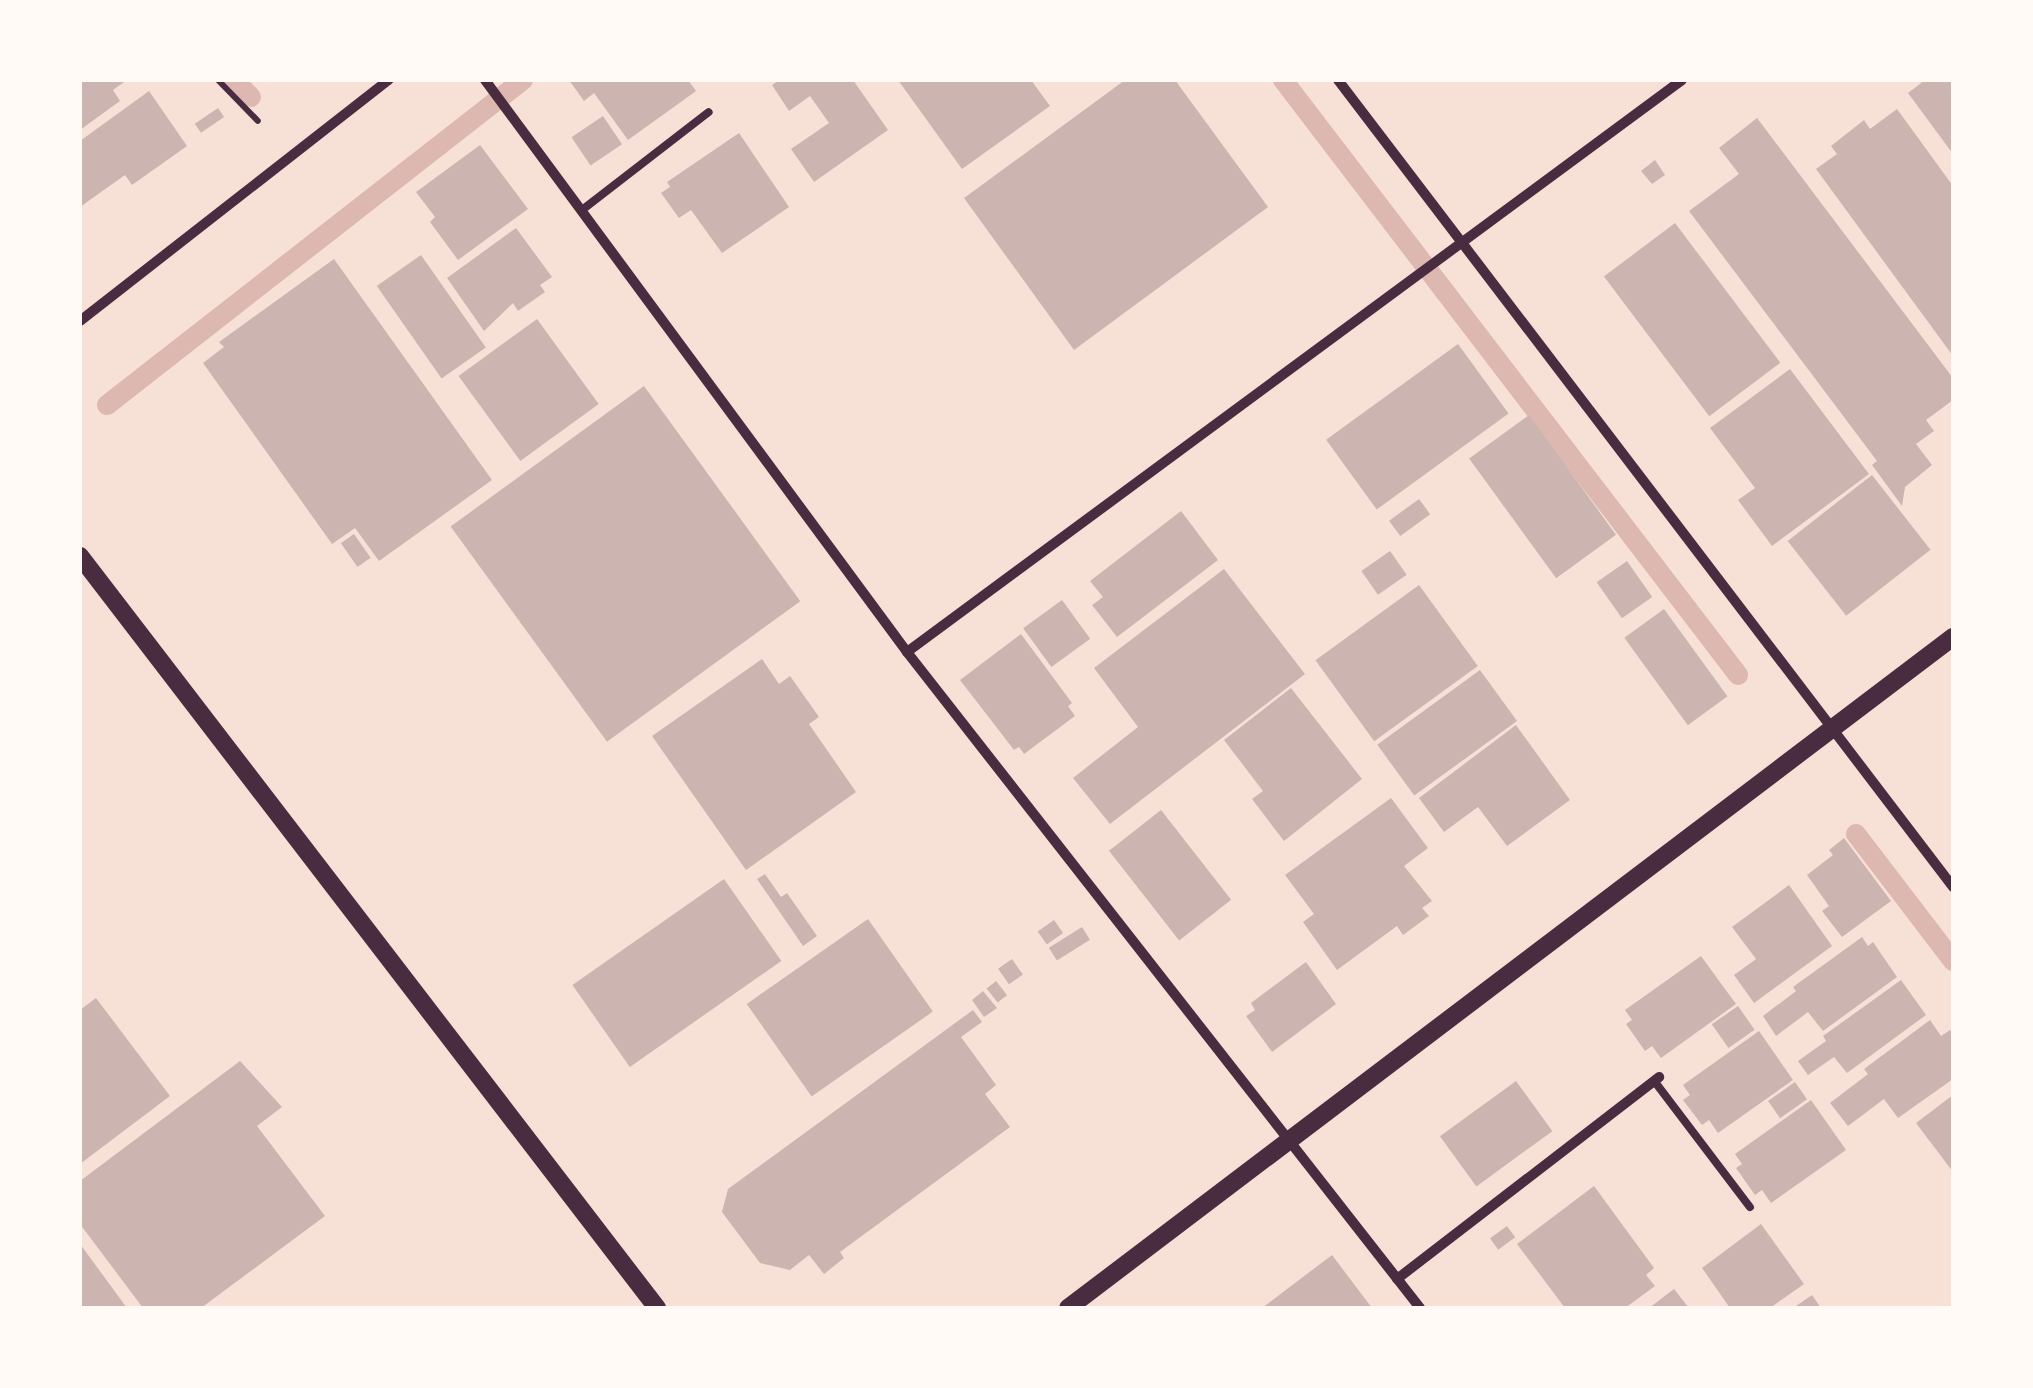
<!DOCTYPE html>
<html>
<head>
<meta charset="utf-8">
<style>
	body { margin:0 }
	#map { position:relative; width:2033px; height:1388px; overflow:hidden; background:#f7e1d7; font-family:"Crimson Pro",serif }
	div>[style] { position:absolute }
	.stream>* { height:20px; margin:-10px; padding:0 10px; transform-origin:10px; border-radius:10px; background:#dcb8b0 }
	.building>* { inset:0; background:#ccb4b1; transform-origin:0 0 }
	.path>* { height:6px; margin:-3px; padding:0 3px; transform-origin:3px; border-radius:3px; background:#4a2c40 }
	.service>* { height:8px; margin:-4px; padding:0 4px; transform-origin:4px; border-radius:4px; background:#4a2c40 }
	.minor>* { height:10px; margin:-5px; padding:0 5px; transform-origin:5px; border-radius:5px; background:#4a2c40 }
	.tertiary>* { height:18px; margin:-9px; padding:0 9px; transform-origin:9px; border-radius:9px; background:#4a2c40 }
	span { translate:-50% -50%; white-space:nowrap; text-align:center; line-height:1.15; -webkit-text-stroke:10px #fffaf5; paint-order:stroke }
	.frame { position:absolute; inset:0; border:82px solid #fffaf5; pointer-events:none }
</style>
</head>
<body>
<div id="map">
	<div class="stream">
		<i style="left:234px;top:80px;width:24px;rotate:45deg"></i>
		<i style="left:1283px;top:80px;width:749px;rotate:52.59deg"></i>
		<i style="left:107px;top:405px;width:528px;rotate:-38deg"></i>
		<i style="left:1856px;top:834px;width:160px;rotate:52.6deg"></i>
	</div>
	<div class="building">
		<i style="clip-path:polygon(80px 80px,127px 80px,113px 90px,120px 101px,80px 130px)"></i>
		<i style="clip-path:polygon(569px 80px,688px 80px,696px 91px,628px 140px,594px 93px,584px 101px)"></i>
		<i style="clip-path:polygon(779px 80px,853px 80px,888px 130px,814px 182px,791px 149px,829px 123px,810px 96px,789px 111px,772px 85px)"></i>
		<i style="clip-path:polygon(898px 80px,1031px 80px,1050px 106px,962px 169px)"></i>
		<i style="clip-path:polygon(1125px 80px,1175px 80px,1268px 207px,1074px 350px,964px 198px)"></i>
		<i style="clip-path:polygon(1925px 80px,1953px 80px,1953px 154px,1908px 93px)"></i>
		<i style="clip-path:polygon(149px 91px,187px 146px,132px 185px,125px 175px,80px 207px,80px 141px)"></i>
		<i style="left:218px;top:108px;width:11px;height:28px;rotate:56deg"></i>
		<i style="clip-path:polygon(1897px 109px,1953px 186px,1953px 356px,1816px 169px,1837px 154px,1831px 146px,1864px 120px,1870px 129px)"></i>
		<i style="left:603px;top:116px;width:34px;height:38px;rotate:56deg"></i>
		<i style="clip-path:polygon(1757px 118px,1953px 378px,1953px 400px,1926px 420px,1934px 431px,1916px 444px,1932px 465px,1905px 487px,1902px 506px,1872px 465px,1877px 461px,1689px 211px,1739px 174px,1719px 148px)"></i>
		<i style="clip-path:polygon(739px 133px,789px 207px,722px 253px,691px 210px,679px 218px,661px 193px,670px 187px,667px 182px)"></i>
		<i style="clip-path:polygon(480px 145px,528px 209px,458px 260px,430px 222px,435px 217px,416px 192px)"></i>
		<i style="clip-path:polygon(1655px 160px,1665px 175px,1652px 184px,1641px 171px)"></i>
		<i style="left:1675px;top:223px;width:175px;height:89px;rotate:53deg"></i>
		<i style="clip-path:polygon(516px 228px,552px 277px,540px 285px,545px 292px,518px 311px,513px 303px,484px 331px,447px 278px)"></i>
		<i style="left:421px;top:255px;width:113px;height:54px;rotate:55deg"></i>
		<i style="clip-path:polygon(334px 259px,492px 480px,379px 561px,355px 528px,332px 544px,203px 363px,224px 347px,219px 342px)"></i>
		<i style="left:537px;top:319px;width:105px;height:97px;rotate:54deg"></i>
		<i style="left:1458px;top:344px;width:86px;height:163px;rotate:54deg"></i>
		<i style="clip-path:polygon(1790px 369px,1869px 474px,1772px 546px,1738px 500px,1755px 488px,1710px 428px)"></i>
		<i style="left:644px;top:386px;width:266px;height:239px;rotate:54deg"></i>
		<i style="left:1529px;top:415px;width:148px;height:74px;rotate:54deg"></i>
		<i style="left:1872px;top:475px;width:95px;height:107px;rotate:52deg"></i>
		<i style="left:1419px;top:499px;width:19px;height:37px;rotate:54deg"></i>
		<i style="clip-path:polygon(1181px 511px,1218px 560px,1117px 637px,1092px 605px,1103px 597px,1090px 581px)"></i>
		<i style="left:354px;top:534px;width:29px;height:16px;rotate:55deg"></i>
		<i style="left:1390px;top:551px;width:29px;height:35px;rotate:55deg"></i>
		<i style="left:1627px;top:561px;width:44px;height:37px;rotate:55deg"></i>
		<i style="clip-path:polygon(1224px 569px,1305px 674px,1110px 824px,1073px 778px,1138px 727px,1094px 668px)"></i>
		<i style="left:1419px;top:585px;width:100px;height:128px;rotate:54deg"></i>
		<i style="left:1062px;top:600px;width:48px;height:48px;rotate:54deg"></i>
		<i style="left:1664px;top:609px;width:108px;height:49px;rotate:54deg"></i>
		<i style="clip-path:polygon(1021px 634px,1072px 703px,1068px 706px,1075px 716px,1024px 754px,1019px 747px,1014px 750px,960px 680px)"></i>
		<i style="clip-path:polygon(762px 659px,779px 684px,790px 676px,819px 717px,809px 724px,856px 792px,746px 870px,652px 736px)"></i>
		<i style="left:1480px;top:670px;width:63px;height:127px;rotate:54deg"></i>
		<i style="clip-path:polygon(1291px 688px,1362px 779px,1284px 841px,1252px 799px,1263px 791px,1224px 740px)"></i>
		<i style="clip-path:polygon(1516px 725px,1570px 800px,1507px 846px,1478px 807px,1444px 832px,1419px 798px)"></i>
		<i style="clip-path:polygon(1391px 798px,1428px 848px,1404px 866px,1432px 901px,1422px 908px,1429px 916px,1403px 935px,1397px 926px,1337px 970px,1303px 922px,1314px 914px,1285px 875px)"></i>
		<i style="left:1161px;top:810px;width:114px;height:66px;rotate:52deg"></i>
		<i style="clip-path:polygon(1844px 838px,1891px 901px,1842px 937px,1822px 911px,1829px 906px,1807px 875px,1833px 855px,1829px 850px)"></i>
		<i style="clip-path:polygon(765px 874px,781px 897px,787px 893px,817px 936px,803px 946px,757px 879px)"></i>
		<i style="left:724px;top:879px;width:100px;height:185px;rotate:55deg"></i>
		<i style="clip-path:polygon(1789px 885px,1832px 946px,1754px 1003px,1734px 975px,1756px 959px,1732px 927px)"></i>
		<i style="left:868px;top:919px;width:113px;height:148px;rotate:55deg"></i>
		<i style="left:1054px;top:920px;width:16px;height:20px;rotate:55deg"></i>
		<i style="left:1082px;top:927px;width:15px;height:39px;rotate:58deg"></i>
		<i style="clip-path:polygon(1862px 937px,1868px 946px,1873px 942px,1897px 977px,1823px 1031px,1808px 1012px,1776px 1036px,1763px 1016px,1796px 991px,1793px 987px)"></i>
		<i style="clip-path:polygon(1701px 956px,1736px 1004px,1661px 1058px,1652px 1046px,1645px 1051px,1626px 1024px,1632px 1020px,1625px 1010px)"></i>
		<i style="left:1012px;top:959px;width:19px;height:17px;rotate:55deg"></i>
		<i style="clip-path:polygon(1306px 962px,1336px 1004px,1272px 1052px,1246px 1016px,1255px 1010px,1251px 1003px)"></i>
		<i style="clip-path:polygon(1901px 980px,1926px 1015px,1847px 1073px,1834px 1057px,1808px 1075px,1798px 1061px,1826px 1041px,1823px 1036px)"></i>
		<i style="left:996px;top:981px;width:18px;height:12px;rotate:52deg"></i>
		<i style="clip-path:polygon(983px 991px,997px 1008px,984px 1017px,972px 1000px)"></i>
		<i style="clip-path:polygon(96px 998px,170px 1096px,80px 1164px,80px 1010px)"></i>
		<i style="left:1738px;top:1006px;width:29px;height:32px;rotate:55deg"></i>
		<i style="clip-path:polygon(973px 1010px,982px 1022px,961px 1037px,996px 1085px,985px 1094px,1010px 1127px,840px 1252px,844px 1258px,824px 1274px,809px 1255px,790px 1270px,760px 1263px,722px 1212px,728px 1189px)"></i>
		<i style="clip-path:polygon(1930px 1020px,1941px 1036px,1950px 1030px,1953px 1034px,1953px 1079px,1898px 1118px,1884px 1099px,1848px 1126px,1830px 1103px,1868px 1074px,1864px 1069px)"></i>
		<i style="clip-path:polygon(1759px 1031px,1793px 1080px,1718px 1133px,1709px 1120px,1702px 1125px,1683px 1100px,1690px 1095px,1683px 1085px)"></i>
		<i style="clip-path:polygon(240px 1061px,282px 1107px,257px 1126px,325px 1216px,201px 1308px,143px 1308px,80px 1224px,80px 1181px)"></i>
		<i style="left:1516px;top:1081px;width:62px;height:94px;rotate:54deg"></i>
		<i style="left:1795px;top:1082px;width:21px;height:33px;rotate:55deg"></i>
		<i style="clip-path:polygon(1953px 1095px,1953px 1172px,1916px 1123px)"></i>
		<i style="clip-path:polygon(1811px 1100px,1846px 1150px,1771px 1203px,1762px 1190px,1755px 1195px,1736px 1168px,1742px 1164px,1735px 1154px)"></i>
		<i style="clip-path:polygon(1594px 1186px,1654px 1268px,1646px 1275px,1655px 1286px,1625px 1308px,1565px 1308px,1517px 1244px)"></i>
		<i style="clip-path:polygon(1761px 1224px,1804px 1284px,1770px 1308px,1730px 1308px,1702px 1268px)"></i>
		<i style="left:1507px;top:1226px;width:14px;height:21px;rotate:54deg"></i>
		<i style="clip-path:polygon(80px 1244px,127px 1308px,80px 1308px)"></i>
		<i style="clip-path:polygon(1332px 1255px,1372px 1308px,1262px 1308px)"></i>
		<i style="clip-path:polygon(1674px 1289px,1689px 1308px,1649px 1308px)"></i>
		<i style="clip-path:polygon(1812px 1295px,1821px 1308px,1793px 1308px)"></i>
	</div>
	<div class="path">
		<i style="left:218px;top:80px;width:57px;rotate:45.7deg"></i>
	</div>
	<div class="service">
		<i style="left:582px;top:210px;width:160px;rotate:-37.7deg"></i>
		<i style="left:1655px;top:1082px;width:157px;rotate:52.8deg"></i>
	</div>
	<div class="minor">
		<i style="left:485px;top:80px;width:711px;rotate:53.58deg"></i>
		<i style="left:907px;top:652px;width:833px;rotate:51.97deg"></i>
		<i style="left:1338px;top:80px;width:1015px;rotate:52.69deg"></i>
		<i style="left:80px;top:321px;width:392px;rotate:-38deg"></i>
		<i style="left:907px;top:652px;width:963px;rotate:-36.43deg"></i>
		<i style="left:1397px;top:1279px;width:331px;rotate:-37.6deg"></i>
	</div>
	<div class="tertiary">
		<i style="left:80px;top:556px;width:948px;rotate:52.5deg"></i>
		<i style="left:1068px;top:1308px;width:1111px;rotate:-37.17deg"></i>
	</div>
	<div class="frame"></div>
</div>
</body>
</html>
